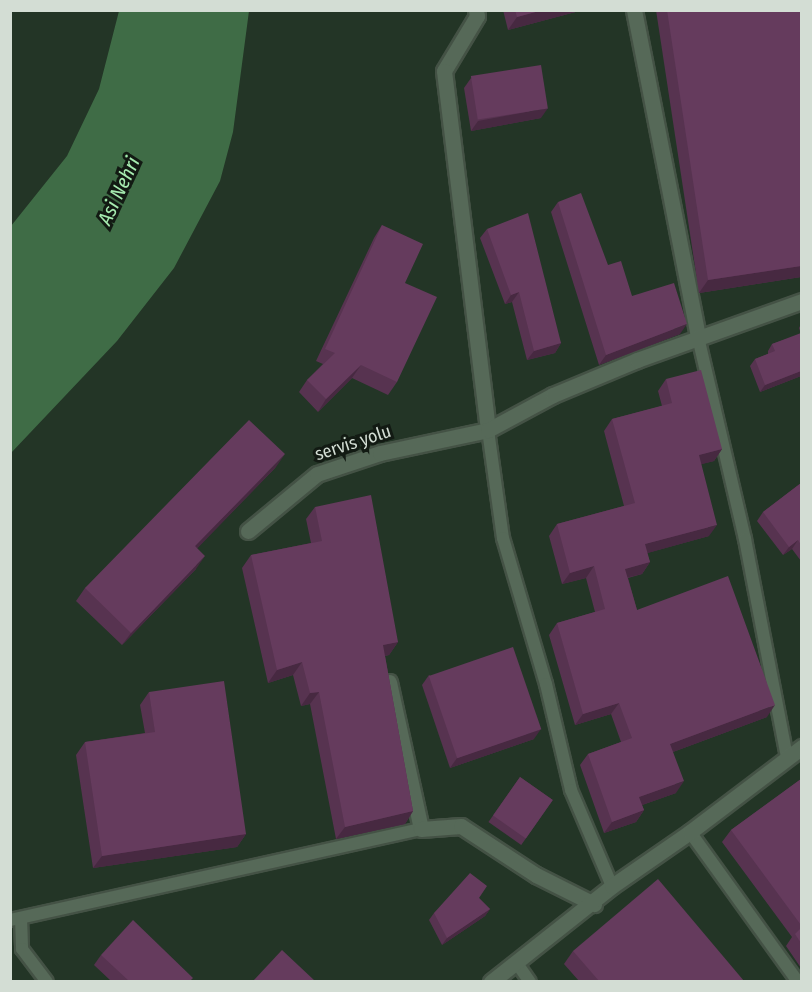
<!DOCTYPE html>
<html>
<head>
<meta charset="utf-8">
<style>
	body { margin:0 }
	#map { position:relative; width:812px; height:992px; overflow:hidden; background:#233526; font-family:"Fira Sans Condensed",sans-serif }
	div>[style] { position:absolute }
	.water>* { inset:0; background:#3f6c46 }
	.roads { filter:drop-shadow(2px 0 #445245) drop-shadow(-2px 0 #445245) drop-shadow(0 2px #445245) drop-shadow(0 -2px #445245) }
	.service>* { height:12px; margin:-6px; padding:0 6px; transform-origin:6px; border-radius:6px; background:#566958 }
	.minor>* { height:15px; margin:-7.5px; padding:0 7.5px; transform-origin:7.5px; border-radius:7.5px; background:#566958 }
	.wall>* { inset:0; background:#573350; transform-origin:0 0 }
	.shaded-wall>* { inset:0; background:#472941 }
	.building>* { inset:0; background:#653b5d; transform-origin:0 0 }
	span { translate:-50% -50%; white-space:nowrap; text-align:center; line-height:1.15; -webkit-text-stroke:6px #121a13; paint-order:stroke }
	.street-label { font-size:18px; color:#d3ddd4 }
	.water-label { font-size:20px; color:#a6ecb0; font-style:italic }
	.frame { position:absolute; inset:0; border:12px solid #d3ddd4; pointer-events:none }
</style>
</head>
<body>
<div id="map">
	<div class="water">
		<i style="clip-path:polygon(119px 11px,249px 11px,233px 132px,220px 181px,174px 268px,117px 341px,11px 453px,11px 226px,67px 156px,99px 89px)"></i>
	</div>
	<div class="roads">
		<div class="service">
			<i style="left:698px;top:337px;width:207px;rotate:76.9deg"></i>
			<i style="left:745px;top:539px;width:223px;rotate:79.1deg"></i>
			<i style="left:488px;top:430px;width:109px;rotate:82.1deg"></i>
			<i style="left:503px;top:538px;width:152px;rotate:73.6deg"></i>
			<i style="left:546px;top:684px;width:109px;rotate:76.7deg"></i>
			<i style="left:571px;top:790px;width:104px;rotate:66.9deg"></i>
			<i style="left:690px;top:832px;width:185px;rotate:54.2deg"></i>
			<i style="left:21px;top:918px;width:31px;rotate:88deg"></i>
			<i style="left:22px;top:949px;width:41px;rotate:52.9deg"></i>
			<i style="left:10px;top:920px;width:421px;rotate:-12.5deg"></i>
			<i style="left:516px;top:962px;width:24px;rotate:55deg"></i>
		</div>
		<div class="minor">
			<i style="left:476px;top:10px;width:6px;rotate:81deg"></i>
			<i style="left:477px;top:16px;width:64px;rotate:121deg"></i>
			<i style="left:444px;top:71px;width:362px;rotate:83deg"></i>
			<i style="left:634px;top:10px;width:333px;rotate:78.9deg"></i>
			<i style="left:248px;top:531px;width:89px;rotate:-39.6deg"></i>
			<i style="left:317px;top:474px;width:66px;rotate:-18.4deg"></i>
			<i style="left:380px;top:453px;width:110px;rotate:-12deg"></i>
			<i style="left:488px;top:430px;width:74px;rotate:-28.3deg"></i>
			<i style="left:553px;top:395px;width:91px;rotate:-22.6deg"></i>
			<i style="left:637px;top:360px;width:175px;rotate:-19.7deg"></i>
			<i style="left:389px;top:682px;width:150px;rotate:77.7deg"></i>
			<i style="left:421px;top:829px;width:40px;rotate:-4.3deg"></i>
			<i style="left:461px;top:826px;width:90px;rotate:33.2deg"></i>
			<i style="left:536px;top:875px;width:65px;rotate:26.6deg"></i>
			<i style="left:491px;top:982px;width:154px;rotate:-38.4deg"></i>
			<i style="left:612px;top:886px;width:95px;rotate:-34.7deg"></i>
			<i style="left:690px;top:832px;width:141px;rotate:-37.2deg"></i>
		</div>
	</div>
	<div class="wall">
		<i style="clip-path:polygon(503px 10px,583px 10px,508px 30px)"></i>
		<i style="clip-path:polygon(656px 10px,801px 10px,801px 277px,699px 293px)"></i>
		<i style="clip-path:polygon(471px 78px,541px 118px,471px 131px,464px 88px)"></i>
		<i style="clip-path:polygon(558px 202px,632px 296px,680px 334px,599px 365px,551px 212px)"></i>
		<i style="clip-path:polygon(382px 225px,405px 283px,397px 382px,388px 395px,352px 378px,318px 412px,299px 392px,307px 380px,323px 364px,316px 361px,374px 238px)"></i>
		<i style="clip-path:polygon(487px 229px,561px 343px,555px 353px,527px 360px,512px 302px,505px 304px,480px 238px)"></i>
		<i style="clip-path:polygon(801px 324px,801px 376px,760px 392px,750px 366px,755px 359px,768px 354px,768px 351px,772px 344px,801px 334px,799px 328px)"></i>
		<i style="clip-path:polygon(666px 379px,722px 449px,714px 461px,701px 464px,709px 536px,647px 553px,650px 562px,642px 574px,628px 578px,637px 610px,767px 717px,673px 752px,676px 793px,642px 805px,644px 810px,636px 822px,604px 833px,580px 765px,588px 754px,621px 742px,611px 714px,575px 725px,549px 635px,557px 623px,595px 612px,586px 578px,562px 584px,549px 536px,557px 524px,624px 506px,604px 431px,612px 419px,662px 406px,658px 391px)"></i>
		<i style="clip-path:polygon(276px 467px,197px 548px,196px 569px,122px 645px,76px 601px,85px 588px)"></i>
		<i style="clip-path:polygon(801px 483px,801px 561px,792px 549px,783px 555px,757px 521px,763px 512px)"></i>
		<i style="clip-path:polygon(315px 507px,398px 642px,389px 655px,385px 656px,413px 811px,405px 824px,336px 839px,310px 704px,301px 706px,293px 675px,268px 683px,242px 568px,251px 555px,311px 543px,306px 519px)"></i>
		<i style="clip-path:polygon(429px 675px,534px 739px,450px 768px,422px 685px)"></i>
		<i style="clip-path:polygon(149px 692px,246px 834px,237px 847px,93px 868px,76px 755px,85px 742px,145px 733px,140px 705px)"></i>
		<i style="left:520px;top:777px;width:40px;height:55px;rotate:35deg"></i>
		<i style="clip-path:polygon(801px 779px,801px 968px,786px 946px,792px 937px,722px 842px,731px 830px)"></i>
		<i style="clip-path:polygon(479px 898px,490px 909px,485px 916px,442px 945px,429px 920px,434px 913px)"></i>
		<i style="clip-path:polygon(573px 951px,744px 981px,579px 981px,564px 964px)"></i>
		<i style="clip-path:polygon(101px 955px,191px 981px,111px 981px,94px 965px)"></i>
	</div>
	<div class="shaded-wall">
		<i style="clip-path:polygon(543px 10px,583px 10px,508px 30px,517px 17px)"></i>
		<i style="clip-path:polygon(548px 108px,541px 118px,471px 131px,478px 121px)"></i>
		<i style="clip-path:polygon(801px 266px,801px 277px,699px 293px,708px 280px)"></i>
		<i style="clip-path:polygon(519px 292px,512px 302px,505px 304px,511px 295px)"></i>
		<i style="clip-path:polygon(687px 324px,680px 334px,599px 365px,606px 355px)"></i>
		<i style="clip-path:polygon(561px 343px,555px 353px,527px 360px,534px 351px)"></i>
		<i style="clip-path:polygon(361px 365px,352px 378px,318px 412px,326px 399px)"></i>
		<i style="clip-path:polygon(801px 371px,801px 376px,760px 392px,765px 385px)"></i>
		<i style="clip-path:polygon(722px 449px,714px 461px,691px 467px,699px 455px)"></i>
		<i style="clip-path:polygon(285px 454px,276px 467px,187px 559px,195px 546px)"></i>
		<i style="clip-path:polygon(717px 525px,709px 536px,637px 556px,645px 544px)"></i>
		<i style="clip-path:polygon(798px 540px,792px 549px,783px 555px,789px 547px)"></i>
		<i style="clip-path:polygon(205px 556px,196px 569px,122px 645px,131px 633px)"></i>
		<i style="clip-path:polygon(650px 562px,642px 574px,617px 580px,625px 569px)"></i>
		<i style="clip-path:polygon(594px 566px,586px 578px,562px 584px,570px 573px)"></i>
		<i style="clip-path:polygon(398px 642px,389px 655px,374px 658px,383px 645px)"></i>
		<i style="clip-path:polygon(302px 662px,293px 675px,268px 683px,277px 670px)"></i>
		<i style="clip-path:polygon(319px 692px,310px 704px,301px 706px,310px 693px)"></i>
		<i style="clip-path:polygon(619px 703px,611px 714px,575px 725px,583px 714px)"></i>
		<i style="clip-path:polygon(775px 705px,767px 717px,662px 756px,670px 744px)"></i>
		<i style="clip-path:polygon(541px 729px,534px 739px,450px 768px,457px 758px)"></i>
		<i style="clip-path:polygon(684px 781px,676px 793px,631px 809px,639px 797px)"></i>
		<i style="clip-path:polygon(644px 810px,636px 822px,604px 833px,612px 822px)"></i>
		<i style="clip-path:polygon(413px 811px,405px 824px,336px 839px,345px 827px)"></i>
		<i style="clip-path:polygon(246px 834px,237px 847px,93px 868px,102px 856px)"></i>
		<i style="clip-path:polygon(490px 909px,485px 916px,442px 945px,447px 938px)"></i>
	</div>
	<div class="building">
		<i style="clip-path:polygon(515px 10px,543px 10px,517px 17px)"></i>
		<i style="clip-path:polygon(667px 10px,801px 10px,801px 266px,708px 280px)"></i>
		<i style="left:541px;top:65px;width:44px;height:71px;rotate:81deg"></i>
		<i style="clip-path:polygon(581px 193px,608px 265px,621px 261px,632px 296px,674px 283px,687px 324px,606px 355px,558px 202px)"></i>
		<i style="clip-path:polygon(528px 213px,561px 343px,534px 351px,519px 292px,511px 295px,487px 229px)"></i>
		<i style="clip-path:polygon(382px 225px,423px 244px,405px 283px,437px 297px,397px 382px,361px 365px,326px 399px,307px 380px,335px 353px,325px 349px)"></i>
		<i style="clip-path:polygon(801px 333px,801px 371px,765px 385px,755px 359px,775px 351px,772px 344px)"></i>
		<i style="clip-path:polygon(701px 370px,722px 449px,699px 455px,717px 525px,645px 544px,650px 562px,625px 569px,637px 610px,728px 576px,775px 705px,670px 744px,684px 781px,639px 797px,644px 810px,612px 822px,588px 754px,632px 738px,619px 703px,583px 714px,557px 623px,605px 609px,594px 566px,570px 573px,557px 524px,635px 503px,612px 419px,672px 403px,666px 379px)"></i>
		<i style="clip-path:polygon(249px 420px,285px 454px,195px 546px,205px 556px,131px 633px,85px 588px)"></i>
		<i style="clip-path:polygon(801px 483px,801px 545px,798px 540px,789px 547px,763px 512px)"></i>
		<i style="clip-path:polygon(371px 495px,398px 642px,383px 645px,413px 811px,345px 827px,319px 692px,310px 693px,302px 662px,277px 670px,251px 555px,322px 541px,315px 507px)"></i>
		<i style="left:513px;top:647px;width:87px;height:89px;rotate:71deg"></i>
		<i style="clip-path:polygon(224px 681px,246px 834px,102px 856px,85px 742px,155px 732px,149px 692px)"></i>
		<i style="left:520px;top:777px;width:40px;height:47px;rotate:35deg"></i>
		<i style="clip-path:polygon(801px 779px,801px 925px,731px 830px)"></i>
		<i style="clip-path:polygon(470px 873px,487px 886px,479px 898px,490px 909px,447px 938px,434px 913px)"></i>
		<i style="clip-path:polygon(658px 879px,744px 981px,599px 981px,573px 951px)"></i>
		<i style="clip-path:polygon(133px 920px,193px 978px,190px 981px,129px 981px,101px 955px)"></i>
		<i style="clip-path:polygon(801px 928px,801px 943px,795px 934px)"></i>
		<i style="clip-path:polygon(282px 950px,315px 981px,253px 981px)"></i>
	</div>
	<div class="street-label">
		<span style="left:353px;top:443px;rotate:-18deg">servis yolu</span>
	</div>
	<div class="water-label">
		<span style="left:119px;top:191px;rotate:-65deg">Asi Nehri</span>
	</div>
	<div class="frame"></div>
</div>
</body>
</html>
